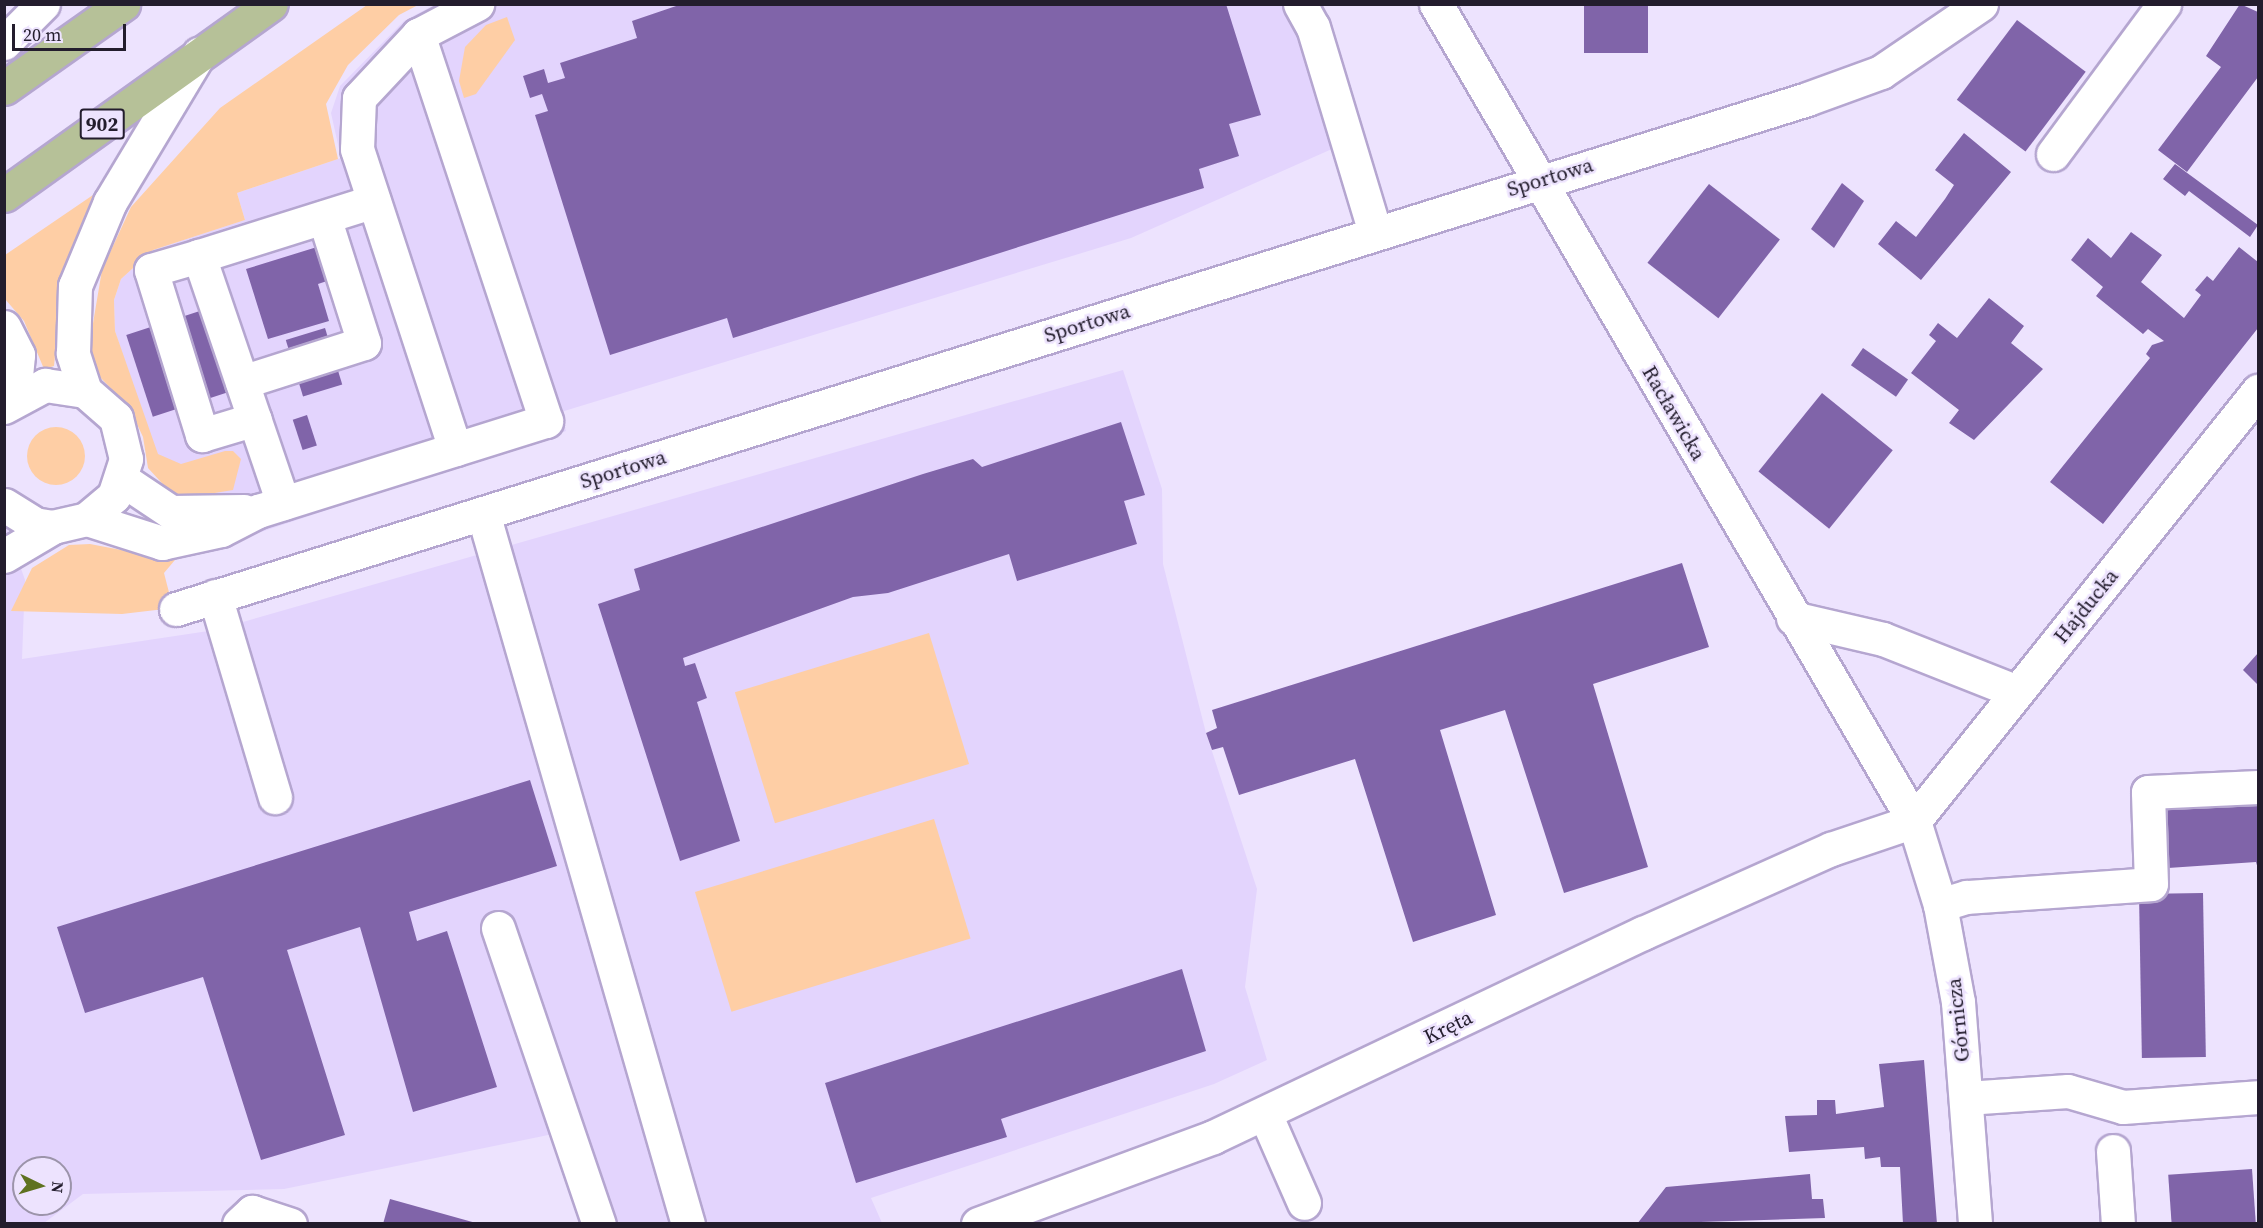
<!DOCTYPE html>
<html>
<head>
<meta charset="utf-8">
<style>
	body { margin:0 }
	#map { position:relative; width:2263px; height:1228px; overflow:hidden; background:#ede3fe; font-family:"Source Serif 4",serif }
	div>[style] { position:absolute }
	.built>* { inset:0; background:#e3d4fd }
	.green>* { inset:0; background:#fecea5; transform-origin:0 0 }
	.round { border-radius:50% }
	.building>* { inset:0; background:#8064a9; transform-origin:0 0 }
	.roads { filter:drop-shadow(2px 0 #b5a6d0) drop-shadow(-2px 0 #b5a6d0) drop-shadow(0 2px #b5a6d0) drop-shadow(0 -2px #b5a6d0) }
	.minor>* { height:33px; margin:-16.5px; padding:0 16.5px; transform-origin:16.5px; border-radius:16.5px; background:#fff }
	.major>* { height:33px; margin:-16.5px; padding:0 16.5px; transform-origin:16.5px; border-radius:16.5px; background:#b6c198 }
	span { translate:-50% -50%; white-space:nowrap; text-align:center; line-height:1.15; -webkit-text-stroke:5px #ede3fe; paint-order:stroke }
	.shield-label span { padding:2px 4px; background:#ede3fe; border:2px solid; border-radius:4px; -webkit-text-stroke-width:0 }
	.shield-label { font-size:20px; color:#231d2d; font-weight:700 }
	.street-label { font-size:21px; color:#231d2d }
	.frame { position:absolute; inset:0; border:6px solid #231d2d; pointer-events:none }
	.north { position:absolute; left:12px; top:1156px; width:60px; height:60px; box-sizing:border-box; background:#ede3fe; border:2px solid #9c94aa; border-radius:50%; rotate:95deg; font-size:16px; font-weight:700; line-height:24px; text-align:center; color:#231d2d }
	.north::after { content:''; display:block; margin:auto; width:21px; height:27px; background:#5f7221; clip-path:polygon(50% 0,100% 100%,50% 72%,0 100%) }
	.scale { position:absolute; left:12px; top:24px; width:114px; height:27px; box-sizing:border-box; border:3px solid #231d2d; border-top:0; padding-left:8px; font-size:18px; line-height:21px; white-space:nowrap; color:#231d2d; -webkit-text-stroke:4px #ede3fe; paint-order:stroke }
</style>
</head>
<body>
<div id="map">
	<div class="built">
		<i style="clip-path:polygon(434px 5px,1314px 5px,1359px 137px,1131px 238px,561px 412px,566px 431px,203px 551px,150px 440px,115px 331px,114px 300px,121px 279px,153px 250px,245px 220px,237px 193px,341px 158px,331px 113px,340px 86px,404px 21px)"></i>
		<i style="clip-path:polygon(evenodd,1123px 370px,1162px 489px,1163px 564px,1206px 733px,1257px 889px,1245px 987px,1267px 1060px,1214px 1084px,871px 1198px,882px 1223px,586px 1223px,558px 1133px,284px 1189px,83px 1194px,44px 1223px,5px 1223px,4px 520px,25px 580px,22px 659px,215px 630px,1123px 370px,24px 1168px,60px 1168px,60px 1204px,24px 1204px,24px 1168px)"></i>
	</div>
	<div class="green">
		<i style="clip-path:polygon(367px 5px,418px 5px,399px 15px,348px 65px,326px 104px,338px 159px,237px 193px,245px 220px,153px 250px,121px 279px,114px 300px,115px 331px,158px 454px,181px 464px,225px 451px,233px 451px,241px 459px,233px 490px,184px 498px,171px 493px,148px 468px,143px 437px,129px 407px,95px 372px,90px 341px,102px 270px,131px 207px,220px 108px)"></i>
		<i style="clip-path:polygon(507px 17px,515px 40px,476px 94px,464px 98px,459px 81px,465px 47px,486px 25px)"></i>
		<i style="clip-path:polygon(93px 195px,63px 273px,54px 366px,44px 369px,24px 321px,5px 299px,5px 255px)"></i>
		<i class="round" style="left:27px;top:427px;width:58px;height:58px"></i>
		<i style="clip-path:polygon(90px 544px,142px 554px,180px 554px,164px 573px,173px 608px,122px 614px,11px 611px,32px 568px,69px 545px)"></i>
		<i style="left:929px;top:633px;width:137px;height:203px;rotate:73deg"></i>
		<i style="left:934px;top:819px;width:125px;height:250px;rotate:73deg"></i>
	</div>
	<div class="building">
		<i style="clip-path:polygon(682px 4px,1226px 4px,1261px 115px,1229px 124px,1239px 156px,1199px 169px,1204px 188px,733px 338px,727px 318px,610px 355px,535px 115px,548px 111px,542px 94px,530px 98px,523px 76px,544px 69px,548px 83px,565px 78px,560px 63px,637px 38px,632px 21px)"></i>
		<i style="left:1584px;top:4px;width:64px;height:49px"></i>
		<i style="clip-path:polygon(2240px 4px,2258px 12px,2258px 77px,2187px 172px,2158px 150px,2221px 67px,2206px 56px)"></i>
		<i style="left:2017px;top:20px;width:86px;height:100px;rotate:37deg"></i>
		<i style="clip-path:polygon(1964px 133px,2011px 172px,1921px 280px,1878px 244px,1896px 221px,1916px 237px,1945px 199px,1954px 185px,1935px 170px)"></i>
		<i style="clip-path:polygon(2175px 164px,2258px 225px,2250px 237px,2189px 191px,2185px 196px,2163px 179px)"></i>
		<i style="clip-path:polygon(1842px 183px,1864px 201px,1834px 248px,1811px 229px)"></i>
		<i style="left:1709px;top:184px;width:90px;height:100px;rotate:38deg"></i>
		<i style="clip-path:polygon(2131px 232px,2162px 255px,2141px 282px,2184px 318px,2201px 295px,2195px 290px,2207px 276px,2213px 281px,2239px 247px,2258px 262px,2258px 328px,2103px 524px,2050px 482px,2150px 358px,2146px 354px,2152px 345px,2164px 341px,2148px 329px,2143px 334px,2096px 296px,2103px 287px,2071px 260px,2088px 238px,2111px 258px)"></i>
		<i style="clip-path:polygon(317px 247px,327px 281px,318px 284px,329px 321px,268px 339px,246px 269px)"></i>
		<i style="clip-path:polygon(1989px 298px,2024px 326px,2011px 343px,2043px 369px,1974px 440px,1949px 423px,1959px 410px,1911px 373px,1936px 341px,1929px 335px,1938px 323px,1957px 338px)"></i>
		<i style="left:209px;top:308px;width:86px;height:87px;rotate:72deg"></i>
		<i style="left:325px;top:328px;width:59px;height:41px;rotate:73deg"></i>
		<i style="left:1863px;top:348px;width:55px;height:21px;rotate:35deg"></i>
		<i style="left:1822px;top:393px;width:91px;height:101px;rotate:39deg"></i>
		<i style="left:307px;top:415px;width:32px;height:15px;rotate:72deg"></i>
		<i style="clip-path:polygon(1121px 422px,1145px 495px,1124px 501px,1137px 544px,1017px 581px,1009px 554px,888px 593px,853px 597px,683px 658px,685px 666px,695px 663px,707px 698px,697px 702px,740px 841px,680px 861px,598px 604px,640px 590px,634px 569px,923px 474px,973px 459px,982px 467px)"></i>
		<i style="clip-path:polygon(1682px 563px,1709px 647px,1593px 684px,1648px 867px,1564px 893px,1505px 710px,1440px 730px,1496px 915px,1413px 942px,1355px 759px,1239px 795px,1223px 747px,1212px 750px,1206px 733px,1217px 728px,1212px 710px)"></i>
		<i style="clip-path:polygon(2258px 653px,2258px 685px,2243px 670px)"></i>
		<i style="clip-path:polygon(530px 780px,557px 866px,409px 912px,417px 941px,447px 931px,497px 1087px,413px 1112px,360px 927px,287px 950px,345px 1135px,261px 1160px,203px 977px,85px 1013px,57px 927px)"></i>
		<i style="clip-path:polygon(2163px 803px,2258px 803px,2258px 869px,2256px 862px,2168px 868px)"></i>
		<i style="left:2203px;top:893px;width:164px;height:64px;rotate:89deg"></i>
		<i style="clip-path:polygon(1182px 969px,1206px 1051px,1001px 1119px,1007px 1137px,856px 1183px,825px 1083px)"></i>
		<i style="clip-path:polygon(1924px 1060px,1937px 1224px,1903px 1224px,1900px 1167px,1881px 1167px,1880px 1157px,1865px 1159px,1864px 1147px,1789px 1152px,1785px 1116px,1817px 1115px,1817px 1100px,1835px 1100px,1836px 1114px,1884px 1107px,1879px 1064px)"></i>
		<i style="left:2252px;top:1169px;width:55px;height:84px;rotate:86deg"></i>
		<i style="clip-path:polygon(1810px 1174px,1812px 1199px,1823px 1199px,1825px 1218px,1637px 1224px,1666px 1187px)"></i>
		<i style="clip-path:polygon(390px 1199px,476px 1223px,476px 1224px,383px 1224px)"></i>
	</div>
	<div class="roads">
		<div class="minor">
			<i style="left:1300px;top:4px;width:26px;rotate:61deg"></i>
			<i style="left:1313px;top:27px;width:214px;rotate:73.2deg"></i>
			<i style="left:1436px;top:4px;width:947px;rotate:59.67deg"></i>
			<i style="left:1914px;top:821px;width:88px;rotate:72.8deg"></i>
			<i style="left:1940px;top:905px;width:99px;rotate:79.5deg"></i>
			<i style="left:1958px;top:1002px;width:223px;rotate:85.6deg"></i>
			<i style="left:418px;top:35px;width:86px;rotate:133.1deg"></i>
			<i style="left:359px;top:98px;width:51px;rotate:92.2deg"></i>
			<i style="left:357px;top:149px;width:316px;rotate:71.9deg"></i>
			<i style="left:4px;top:43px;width:55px;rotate:-45deg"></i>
			<i style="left:2053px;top:154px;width:187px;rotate:-53.5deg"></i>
			<i style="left:199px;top:256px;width:50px;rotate:163.7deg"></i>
			<i style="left:151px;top:270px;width:173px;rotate:72.8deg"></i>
			<i style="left:202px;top:435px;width:55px;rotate:-16.8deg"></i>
			<i style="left:4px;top:327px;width:31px;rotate:63deg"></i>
			<i style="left:18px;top:355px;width:42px;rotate:95.4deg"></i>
			<i style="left:242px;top:382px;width:128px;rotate:-17.7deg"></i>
			<i style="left:364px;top:343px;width:132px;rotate:-107.6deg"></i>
			<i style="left:85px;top:391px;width:40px;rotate:-108deg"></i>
			<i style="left:73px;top:353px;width:67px;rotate:-88.3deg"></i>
			<i style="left:75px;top:286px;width:91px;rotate:-67.4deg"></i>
			<i style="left:110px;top:202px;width:173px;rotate:-59deg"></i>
			<i style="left:4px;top:407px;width:47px;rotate:-28.2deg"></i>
			<i style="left:45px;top:385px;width:40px;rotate:8.5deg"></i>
			<i style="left:85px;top:391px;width:41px;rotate:41.1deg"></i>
			<i style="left:116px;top:418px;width:42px;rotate:76.3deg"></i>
			<i style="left:126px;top:459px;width:39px;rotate:108deg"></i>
			<i style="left:114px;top:496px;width:35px;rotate:140deg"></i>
			<i style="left:87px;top:519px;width:35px;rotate:167deg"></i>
			<i style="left:53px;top:527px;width:18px;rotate:-171deg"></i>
			<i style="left:35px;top:524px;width:36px;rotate:-148deg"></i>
			<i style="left:123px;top:480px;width:58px;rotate:33.7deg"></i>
			<i style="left:171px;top:512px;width:73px;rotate:-0.8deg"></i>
			<i style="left:283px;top:503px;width:261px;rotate:-108.8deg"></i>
			<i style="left:199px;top:256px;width:183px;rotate:-17.4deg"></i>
			<i style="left:483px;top:513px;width:740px;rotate:73.92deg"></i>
			<i style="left:87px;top:519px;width:79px;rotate:17.7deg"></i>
			<i style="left:162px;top:543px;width:60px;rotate:-12.4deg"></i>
			<i style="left:221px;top:530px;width:42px;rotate:-27.2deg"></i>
			<i style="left:258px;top:511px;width:302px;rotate:-17.4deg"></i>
			<i style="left:546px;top:421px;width:407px;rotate:-108.3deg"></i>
			<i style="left:418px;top:35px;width:67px;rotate:-27.7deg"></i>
			<i style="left:4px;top:556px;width:57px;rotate:-30.6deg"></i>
			<i style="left:215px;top:596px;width:210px;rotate:73.4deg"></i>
			<i style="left:176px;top:609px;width:1709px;rotate:-17.36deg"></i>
			<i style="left:1807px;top:99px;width:79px;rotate:-20deg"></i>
			<i style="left:1881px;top:72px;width:121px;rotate:-34.2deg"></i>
			<i style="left:1793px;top:618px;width:92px;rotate:13.1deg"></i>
			<i style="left:1883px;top:639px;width:142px;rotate:21.5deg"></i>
			<i style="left:1914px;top:821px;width:551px;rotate:-51.34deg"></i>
			<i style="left:1940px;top:905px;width:28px;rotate:-17deg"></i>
			<i style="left:1967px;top:897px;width:184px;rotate:-4deg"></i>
			<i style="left:2151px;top:884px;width:92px;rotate:-91.9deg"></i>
			<i style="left:2148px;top:792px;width:110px;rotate:-2.6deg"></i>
			<i style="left:498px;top:928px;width:313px;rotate:71.2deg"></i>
			<i style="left:1966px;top:1098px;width:102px;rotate:-3.9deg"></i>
			<i style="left:2068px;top:1091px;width:57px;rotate:16.2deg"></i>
			<i style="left:2123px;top:1107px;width:135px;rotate:-4.2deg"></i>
			<i style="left:1265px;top:1114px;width:97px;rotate:66.3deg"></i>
			<i style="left:2113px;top:1151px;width:73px;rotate:86.1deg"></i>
			<i style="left:239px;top:1224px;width:18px;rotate:-43deg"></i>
			<i style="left:252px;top:1212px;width:40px;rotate:18deg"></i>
			<i style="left:978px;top:1224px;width:251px;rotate:-20.3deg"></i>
			<i style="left:1213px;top:1137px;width:476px;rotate:-25.4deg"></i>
			<i style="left:1643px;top:933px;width:206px;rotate:-24.1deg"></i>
			<i style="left:1831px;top:849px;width:88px;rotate:-18.6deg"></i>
		</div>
		<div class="major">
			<i style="left:4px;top:88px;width:146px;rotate:-35.2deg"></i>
			<i style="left:4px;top:195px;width:328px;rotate:-35.6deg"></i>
		</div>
	</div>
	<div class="shield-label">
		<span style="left:102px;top:124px">902</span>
	</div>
	<div class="street-label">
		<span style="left:1550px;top:177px;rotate:-17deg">Sportowa</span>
		<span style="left:1087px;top:323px;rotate:-17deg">Sportowa</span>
		<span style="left:1674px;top:413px;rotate:60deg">Racławicka</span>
		<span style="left:623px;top:469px;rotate:-17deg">Sportowa</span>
		<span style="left:2086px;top:606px;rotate:-51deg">Hajducka</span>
		<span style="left:1958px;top:1020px;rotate:-96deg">Górnicza</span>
		<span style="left:1448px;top:1027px;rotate:-26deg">Kręta</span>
	</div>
	<div class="frame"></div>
	<div class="north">N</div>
	<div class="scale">20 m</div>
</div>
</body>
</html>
